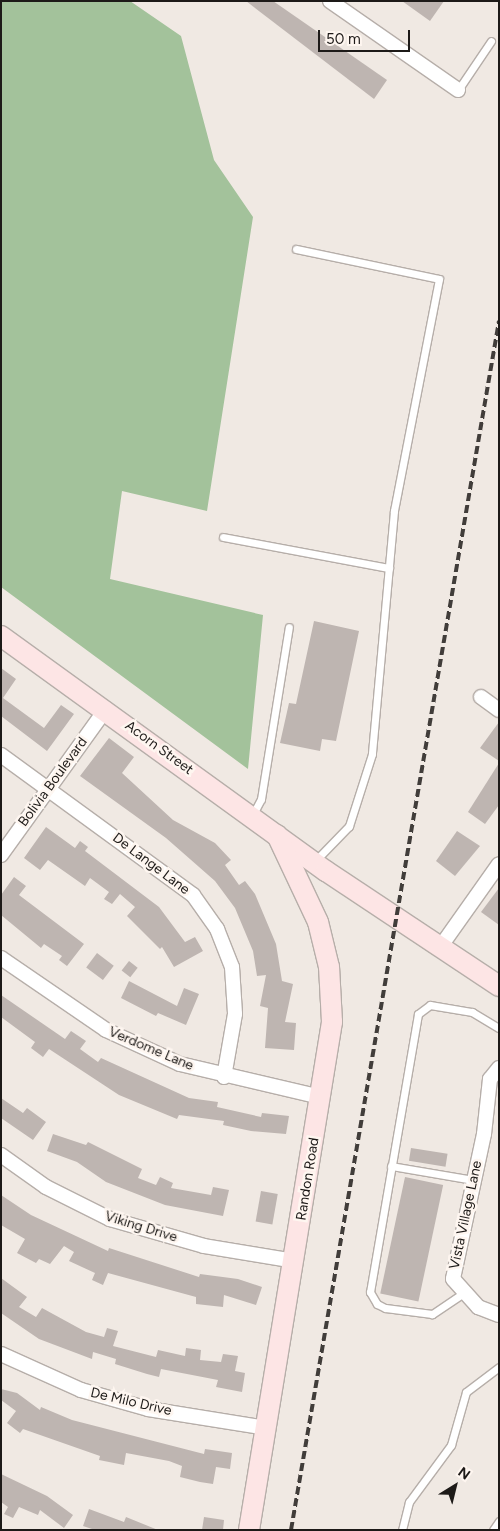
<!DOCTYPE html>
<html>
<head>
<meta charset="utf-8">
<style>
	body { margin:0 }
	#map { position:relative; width:500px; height:1531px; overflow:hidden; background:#f0e9e3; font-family:Figtree,sans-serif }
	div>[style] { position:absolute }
	.green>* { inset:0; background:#a3c29b }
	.building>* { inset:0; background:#beb5b1; transform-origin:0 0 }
	.roads { filter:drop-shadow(1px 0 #b6aea9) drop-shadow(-1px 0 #b6aea9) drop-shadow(0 1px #b6aea9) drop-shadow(0 -1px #b6aea9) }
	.lane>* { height:7px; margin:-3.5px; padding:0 3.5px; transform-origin:3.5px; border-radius:3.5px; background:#fff }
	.street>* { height:14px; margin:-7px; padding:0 7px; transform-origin:7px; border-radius:7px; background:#fff }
	.secondary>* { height:20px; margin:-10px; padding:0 10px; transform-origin:10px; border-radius:10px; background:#fde5e5 }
	.rail>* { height:4px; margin-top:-2px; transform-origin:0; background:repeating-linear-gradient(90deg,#413d3a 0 8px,transparent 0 12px) }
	span { translate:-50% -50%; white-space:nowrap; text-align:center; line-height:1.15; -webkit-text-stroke:5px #fef6f0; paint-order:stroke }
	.street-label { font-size:14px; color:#1d1a18 }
	.frame { position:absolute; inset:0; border:2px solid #1d1a18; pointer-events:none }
	.north { position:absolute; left:430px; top:1461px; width:50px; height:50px; -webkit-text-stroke:4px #fef6f0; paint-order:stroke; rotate:36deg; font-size:14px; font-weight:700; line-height:20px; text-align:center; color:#1d1a18 }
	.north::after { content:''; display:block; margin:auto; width:18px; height:22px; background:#1d1a18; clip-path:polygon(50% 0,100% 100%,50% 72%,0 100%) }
	.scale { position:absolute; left:318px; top:30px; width:92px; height:22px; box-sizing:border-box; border:2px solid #1d1a18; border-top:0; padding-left:6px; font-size:15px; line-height:18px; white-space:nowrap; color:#1d1a18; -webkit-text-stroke:4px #fef6f0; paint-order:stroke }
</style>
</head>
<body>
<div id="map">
	<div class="green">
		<i style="clip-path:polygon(1px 1px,130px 1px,181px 36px,214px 160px,253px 217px,207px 511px,122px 491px,110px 579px,263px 615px,248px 769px,1px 587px)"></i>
	</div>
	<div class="building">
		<i style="clip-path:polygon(246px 1px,273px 1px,387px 80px,374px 99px)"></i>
		<i style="clip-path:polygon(402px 1px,444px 1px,430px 21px)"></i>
		<i style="clip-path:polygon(314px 621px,359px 631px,336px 741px,322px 739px,320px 751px,280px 743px,289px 703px,296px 704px)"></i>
		<i style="clip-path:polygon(1px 668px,16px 679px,3px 698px,44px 728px,61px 705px,74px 714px,47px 751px,1px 716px)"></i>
		<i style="clip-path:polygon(499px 722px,499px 761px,480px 748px)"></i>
		<i style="clip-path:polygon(109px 738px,134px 757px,122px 773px,173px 820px,215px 843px,231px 860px,225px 865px,239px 885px,245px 881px,255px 894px,276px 944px,282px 981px,293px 984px,285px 1022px,296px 1023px,294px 1050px,265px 1048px,268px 1008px,260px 1006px,266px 975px,257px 976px,253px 951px,235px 908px,215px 881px,166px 838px,80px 776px)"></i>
		<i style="clip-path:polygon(499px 763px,499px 805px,485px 824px,468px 812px)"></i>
		<i style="clip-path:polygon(46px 827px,75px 848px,80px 841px,88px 847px,85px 851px,159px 907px,185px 942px,195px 937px,203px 951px,174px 967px,162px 947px,160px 949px,127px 916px,135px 907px,120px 894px,112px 904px,104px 899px,109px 892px,90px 878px,85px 886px,48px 860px,40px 870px,24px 858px)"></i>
		<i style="clip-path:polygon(457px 831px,480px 846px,455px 876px,436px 861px)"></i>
		<i style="clip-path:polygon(14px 877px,26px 886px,19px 895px,84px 944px,67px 966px,59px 960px,62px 956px,44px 944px,41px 948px,1px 915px,1px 895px)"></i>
		<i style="clip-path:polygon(499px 888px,499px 925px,481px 912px)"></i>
		<i style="left:97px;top:953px;width:21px;height:18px;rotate:37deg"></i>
		<i style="left:129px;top:961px;width:11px;height:12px;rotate:38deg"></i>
		<i style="clip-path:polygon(129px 981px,177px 1006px,184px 988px,199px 994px,186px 1025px,158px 1013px,156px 1016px,121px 998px)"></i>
		<i style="clip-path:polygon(1px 995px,65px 1039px,71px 1031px,86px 1041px,80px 1049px,98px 1062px,101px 1058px,189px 1098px,218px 1102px,217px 1107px,261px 1117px,262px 1113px,289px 1116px,286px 1134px,251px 1131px,223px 1125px,224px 1121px,179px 1115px,177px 1119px,119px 1095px,49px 1049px,43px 1057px,31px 1048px,35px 1042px,1px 1017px)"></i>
		<i style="clip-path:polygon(1px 1098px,23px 1113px,27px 1108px,46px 1122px,33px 1140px,1px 1118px)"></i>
		<i style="clip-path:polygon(53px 1134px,86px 1145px,88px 1142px,142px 1169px,138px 1178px,156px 1185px,160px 1177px,173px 1183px,171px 1188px,211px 1195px,213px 1187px,229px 1190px,223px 1216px,165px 1205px,106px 1182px,77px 1162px,47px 1151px)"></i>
		<i style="left:411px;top:1148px;width:37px;height:13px;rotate:9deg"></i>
		<i style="left:405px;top:1177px;width:39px;height:119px;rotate:12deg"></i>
		<i style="left:261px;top:1191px;width:17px;height:31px;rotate:10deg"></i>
		<i style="clip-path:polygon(1px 1195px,31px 1215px,108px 1251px,109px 1248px,199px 1277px,200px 1274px,238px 1279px,262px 1287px,256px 1305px,224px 1295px,223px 1307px,196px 1304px,196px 1297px,108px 1273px,103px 1285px,92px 1280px,95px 1273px,69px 1261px,74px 1252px,64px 1246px,50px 1264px,39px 1259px,36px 1263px,17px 1253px,25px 1239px,1px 1225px)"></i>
		<i style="clip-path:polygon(1px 1278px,27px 1297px,19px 1307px,36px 1317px,42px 1308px,86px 1332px,104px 1337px,107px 1328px,118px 1331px,113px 1346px,156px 1357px,158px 1350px,185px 1356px,186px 1348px,201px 1350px,200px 1360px,221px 1362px,223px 1354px,238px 1356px,235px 1371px,245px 1373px,242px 1392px,216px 1387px,218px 1380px,161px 1369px,159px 1377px,147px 1374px,115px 1364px,116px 1359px,93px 1352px,92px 1359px,39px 1339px,1px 1313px)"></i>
		<i style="clip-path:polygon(1px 1389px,17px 1393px,40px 1410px,41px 1407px,72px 1420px,204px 1454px,205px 1449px,232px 1453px,230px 1469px,216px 1467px,213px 1484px,200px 1482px,180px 1477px,182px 1466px,169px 1461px,126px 1453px,124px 1465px,99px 1460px,100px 1456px,23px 1429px,20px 1433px,7px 1423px,16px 1411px,1px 1400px)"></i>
		<i style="clip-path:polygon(1px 1474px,47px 1496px,73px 1515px,64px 1528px,40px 1510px,38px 1515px,19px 1507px,13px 1518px,4px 1514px,8px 1507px,1px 1502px)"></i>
		<i style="clip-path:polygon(89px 1509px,124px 1522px,126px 1517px,158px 1530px,95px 1530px,83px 1526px)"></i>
		<i style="clip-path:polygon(204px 1517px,224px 1520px,223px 1530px,202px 1530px)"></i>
	</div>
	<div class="roads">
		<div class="lane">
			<i style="left:458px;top:90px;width:59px;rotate:-56deg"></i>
			<i style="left:296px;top:249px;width:146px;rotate:11.8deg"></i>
			<i style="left:439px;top:279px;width:236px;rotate:101deg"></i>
			<i style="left:394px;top:511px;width:244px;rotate:95.2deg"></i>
			<i style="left:372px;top:754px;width:76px;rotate:107.7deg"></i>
			<i style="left:349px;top:826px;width:47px;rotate:134.1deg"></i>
			<i style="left:223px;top:537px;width:169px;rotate:10.6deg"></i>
			<i style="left:252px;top:816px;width:19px;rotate:-62deg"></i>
			<i style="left:261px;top:799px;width:174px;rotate:-80.8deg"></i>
			<i style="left:391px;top:1166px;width:83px;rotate:9.7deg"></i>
			<i style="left:465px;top:1292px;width:40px;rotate:146deg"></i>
			<i style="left:432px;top:1314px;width:47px;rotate:-172.7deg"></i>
			<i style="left:385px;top:1308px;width:9px;rotate:-153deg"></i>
			<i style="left:377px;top:1304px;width:14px;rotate:-120deg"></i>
			<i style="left:370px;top:1292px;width:282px;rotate:-80.2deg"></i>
			<i style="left:418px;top:1014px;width:15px;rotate:-37deg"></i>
			<i style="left:430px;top:1005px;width:43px;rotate:9.5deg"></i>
			<i style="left:472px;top:1012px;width:31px;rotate:31deg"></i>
			<i style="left:402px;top:1530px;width:29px;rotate:-76deg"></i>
			<i style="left:409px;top:1502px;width:71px;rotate:-53.6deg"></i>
			<i style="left:451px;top:1445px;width:55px;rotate:-74.2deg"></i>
			<i style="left:466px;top:1392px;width:41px;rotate:-37.1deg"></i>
			<i style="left:493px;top:1530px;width:11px;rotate:-56deg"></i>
		</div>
		<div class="street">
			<i style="left:330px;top:1px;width:156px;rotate:34.8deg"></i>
			<i style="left:481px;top:697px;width:22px;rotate:36deg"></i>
			<i style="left:1px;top:755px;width:238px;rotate:36.1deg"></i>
			<i style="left:193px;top:895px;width:42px;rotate:54.8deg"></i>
			<i style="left:217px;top:929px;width:41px;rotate:68.5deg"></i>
			<i style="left:232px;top:967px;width:47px;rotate:86.3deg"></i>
			<i style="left:235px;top:1014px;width:64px;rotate:99.9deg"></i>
			<i style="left:1px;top:855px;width:180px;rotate:-54.3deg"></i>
			<i style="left:441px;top:946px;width:100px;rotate:-54.7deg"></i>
			<i style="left:1px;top:958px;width:127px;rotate:34.4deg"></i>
			<i style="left:106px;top:1030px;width:81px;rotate:24.7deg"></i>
			<i style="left:180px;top:1064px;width:145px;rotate:13.2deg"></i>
			<i style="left:499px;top:1068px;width:14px;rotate:129deg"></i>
			<i style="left:490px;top:1079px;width:55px;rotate:96.2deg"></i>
			<i style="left:484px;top:1134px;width:148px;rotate:102.1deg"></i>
			<i style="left:453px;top:1279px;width:38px;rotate:48deg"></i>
			<i style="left:478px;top:1307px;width:22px;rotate:21deg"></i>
			<i style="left:1px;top:1155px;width:55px;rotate:35.4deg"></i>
			<i style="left:46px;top:1187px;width:72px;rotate:26.6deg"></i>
			<i style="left:110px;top:1219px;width:98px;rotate:16deg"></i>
			<i style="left:204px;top:1246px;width:92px;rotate:9.4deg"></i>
			<i style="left:1px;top:1354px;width:88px;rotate:24.2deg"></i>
			<i style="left:81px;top:1390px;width:70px;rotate:15.8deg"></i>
			<i style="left:148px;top:1409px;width:121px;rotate:9.1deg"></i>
		</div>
		<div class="secondary">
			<i style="left:1px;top:636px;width:401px;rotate:35.9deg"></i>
			<i style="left:326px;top:871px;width:208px;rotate:33.6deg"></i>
			<i style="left:249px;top:1530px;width:515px;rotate:-80.72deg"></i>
			<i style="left:332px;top:1022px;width:55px;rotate:-93.1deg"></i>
			<i style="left:329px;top:967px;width:46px;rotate:-103.7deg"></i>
			<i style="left:318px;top:922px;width:96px;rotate:-115.2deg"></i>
		</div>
	</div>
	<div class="rail">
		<i style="left:291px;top:1530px;width:1227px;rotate:-80.24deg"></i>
	</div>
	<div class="street-label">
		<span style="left:159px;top:748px;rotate:36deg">Acorn Street</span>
		<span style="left:53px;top:782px;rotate:-54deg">Bolivia Boulevard</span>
		<span style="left:151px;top:864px;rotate:37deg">De Lange Lane</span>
		<span style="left:151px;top:1049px;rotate:23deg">Verdome Lane</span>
		<span style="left:308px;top:1179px;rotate:-81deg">Randon Road</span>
		<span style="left:466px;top:1215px;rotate:-78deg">Vista Village Lane</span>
		<span style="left:141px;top:1227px;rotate:17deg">Viking Drive</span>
		<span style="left:131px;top:1402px;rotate:13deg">De Milo Drive</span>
	</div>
	<div class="frame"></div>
	<div class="north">N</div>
	<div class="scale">50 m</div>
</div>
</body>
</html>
